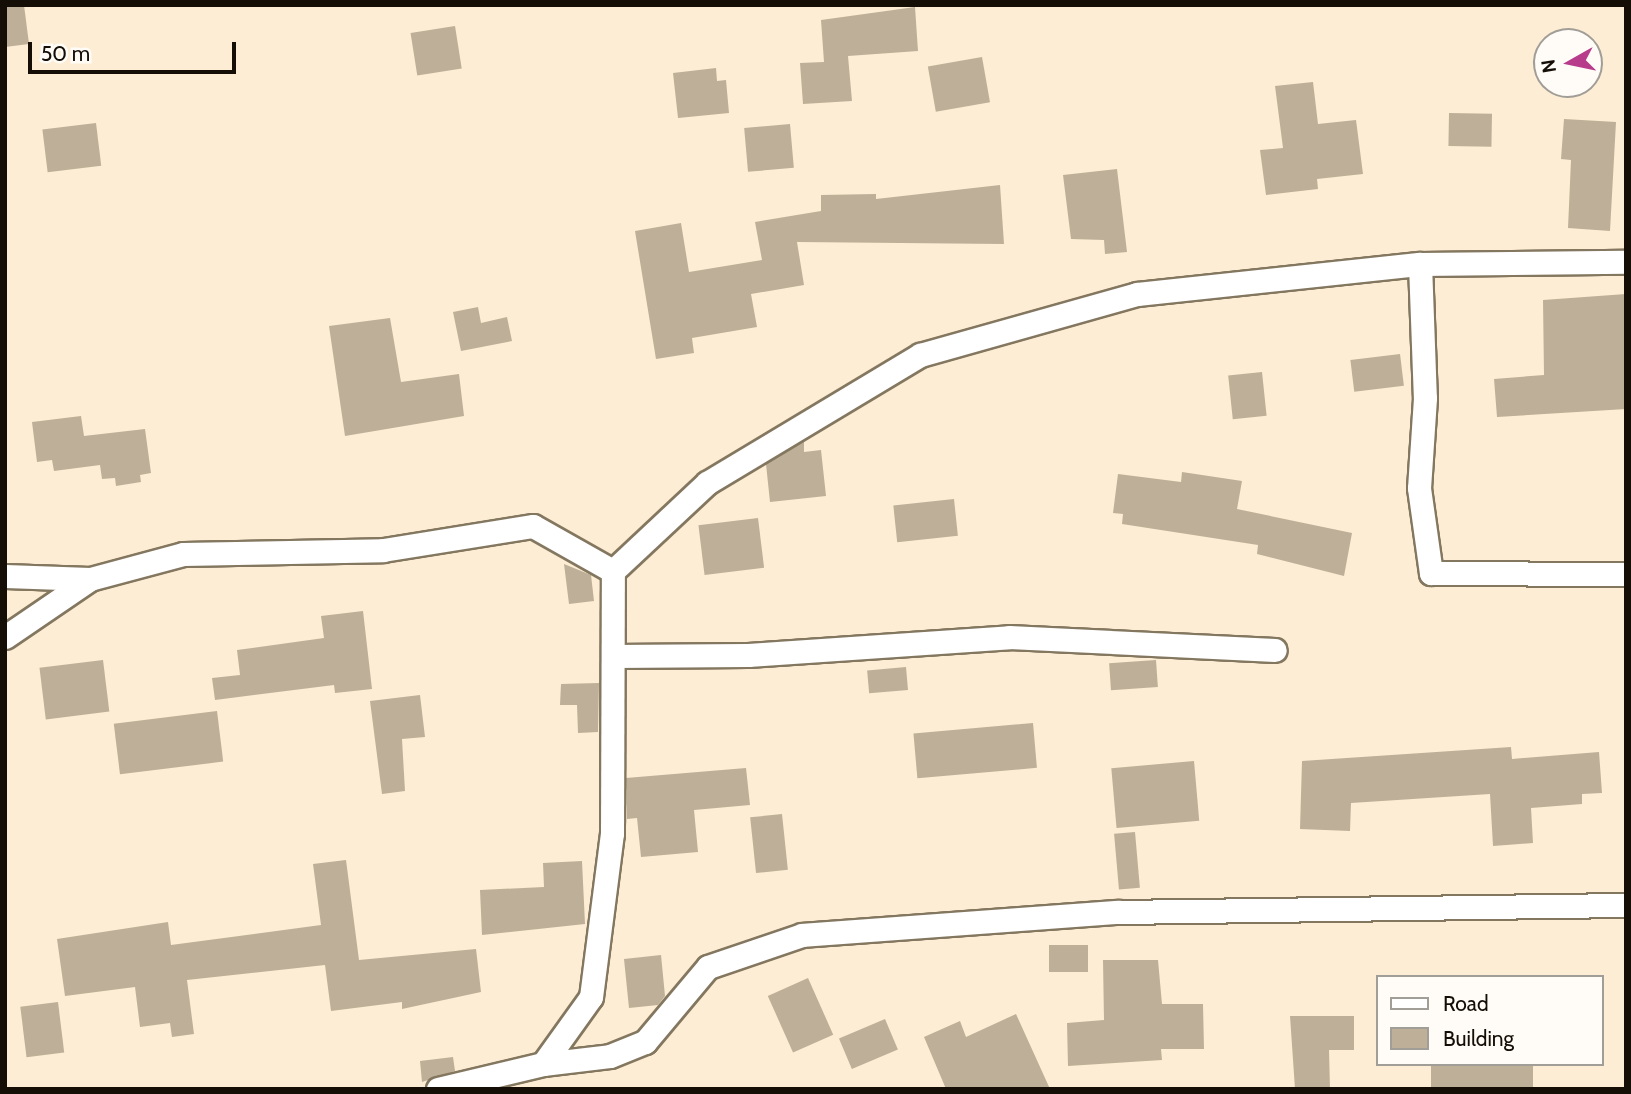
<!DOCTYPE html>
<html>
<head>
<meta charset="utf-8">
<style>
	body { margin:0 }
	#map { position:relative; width:1631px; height:1094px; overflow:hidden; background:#fcedd4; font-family:Cabin,sans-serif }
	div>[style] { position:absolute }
	.building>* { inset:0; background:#beaf98; transform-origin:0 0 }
	.roads { filter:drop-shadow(2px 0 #847760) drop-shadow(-2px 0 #847760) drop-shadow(0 2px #847760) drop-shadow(0 -2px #847760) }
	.street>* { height:23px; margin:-11.5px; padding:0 11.5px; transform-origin:11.5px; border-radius:11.5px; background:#fff }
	span { translate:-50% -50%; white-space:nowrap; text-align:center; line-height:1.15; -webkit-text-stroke:5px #fffcf7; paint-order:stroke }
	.frame { position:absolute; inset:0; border:7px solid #140e06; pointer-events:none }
	.legend { position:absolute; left:1376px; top:975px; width:228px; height:91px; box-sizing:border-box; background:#fffcf7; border:2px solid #a19d97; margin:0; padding:9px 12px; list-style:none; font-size:21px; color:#140e06 }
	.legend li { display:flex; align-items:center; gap:14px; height:35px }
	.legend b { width:35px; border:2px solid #a19d97 }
	.north { position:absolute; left:1533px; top:28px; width:70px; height:70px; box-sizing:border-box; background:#fffcf7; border:2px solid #a19d97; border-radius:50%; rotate:261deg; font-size:19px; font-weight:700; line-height:28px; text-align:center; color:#140e06 }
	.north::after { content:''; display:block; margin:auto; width:24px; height:32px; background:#b83c8c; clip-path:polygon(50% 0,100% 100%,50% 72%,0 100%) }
	.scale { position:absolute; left:28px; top:42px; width:208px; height:32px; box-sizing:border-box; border:4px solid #140e06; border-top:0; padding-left:9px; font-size:21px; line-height:24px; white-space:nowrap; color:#140e06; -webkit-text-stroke:5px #fffcf7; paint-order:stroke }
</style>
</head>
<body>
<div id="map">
	<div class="building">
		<i style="clip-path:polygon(5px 5px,24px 5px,29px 44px,5px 47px)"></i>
		<i style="clip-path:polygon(915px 7px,918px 51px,848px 56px,852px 101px,803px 104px,800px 63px,824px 62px,821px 20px)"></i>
		<i style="left:455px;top:26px;width:43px;height:45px;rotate:81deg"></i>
		<i style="left:982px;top:57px;width:46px;height:55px;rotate:80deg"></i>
		<i style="clip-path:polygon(716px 68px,717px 81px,726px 80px,729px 113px,678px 118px,673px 73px)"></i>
		<i style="clip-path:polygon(1313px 82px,1318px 124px,1356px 120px,1363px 174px,1317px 179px,1318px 189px,1266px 195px,1260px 150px,1283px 148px,1275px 86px)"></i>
		<i style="left:1449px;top:113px;width:43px;height:33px;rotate:1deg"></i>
		<i style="clip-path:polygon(1564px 119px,1616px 122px,1610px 231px,1568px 228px,1571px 160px,1561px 159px)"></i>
		<i style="left:96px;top:123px;width:43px;height:54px;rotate:83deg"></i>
		<i style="left:790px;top:124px;width:44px;height:46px;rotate:85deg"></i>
		<i style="clip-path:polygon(1117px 169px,1127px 252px,1105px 254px,1104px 240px,1071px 239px,1063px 175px)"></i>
		<i style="clip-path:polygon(1000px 185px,1004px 244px,797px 242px,804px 285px,751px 294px,757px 327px,692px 338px,694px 353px,656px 359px,635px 231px,681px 223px,689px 272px,762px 260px,755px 222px,821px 211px,821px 195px,876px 194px,876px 199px)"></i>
		<i style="clip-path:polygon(1626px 294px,1626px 409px,1497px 417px,1494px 379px,1544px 375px,1543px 300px)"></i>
		<i style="clip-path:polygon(478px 307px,481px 323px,507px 317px,512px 341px,461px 351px,453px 312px)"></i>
		<i style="clip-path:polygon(390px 318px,401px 382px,459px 374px,464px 416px,345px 436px,329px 326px)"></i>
		<i style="left:1400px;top:354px;width:32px;height:50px;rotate:83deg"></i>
		<i style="left:1262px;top:372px;width:44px;height:34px;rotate:84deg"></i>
		<i style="clip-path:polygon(81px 416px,84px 436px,145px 429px,151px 473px,140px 475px,141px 482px,116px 486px,115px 478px,102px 479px,100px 465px,54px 471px,52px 460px,37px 462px,32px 422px)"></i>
		<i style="clip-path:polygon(804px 441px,804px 452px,821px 450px,826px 496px,770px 502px,766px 464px)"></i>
		<i style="clip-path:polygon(1182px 472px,1242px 481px,1237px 509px,1352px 533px,1344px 576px,1257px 554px,1258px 545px,1122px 524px,1123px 514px,1113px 513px,1118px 474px,1181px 482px)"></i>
		<i style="left:954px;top:499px;width:37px;height:61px;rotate:84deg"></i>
		<i style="left:758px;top:518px;width:50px;height:60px;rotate:83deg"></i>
		<i style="clip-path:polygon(564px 564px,591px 575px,594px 601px,569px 604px)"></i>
		<i style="clip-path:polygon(363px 611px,372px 689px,335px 693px,334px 685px,215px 700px,212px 678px,240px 675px,237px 650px,324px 638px,321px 616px)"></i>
		<i style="left:103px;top:660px;width:52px;height:64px;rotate:83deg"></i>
		<i style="left:1156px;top:660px;width:27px;height:47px;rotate:86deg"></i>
		<i style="left:906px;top:667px;width:23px;height:39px;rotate:85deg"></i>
		<i style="clip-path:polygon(599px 683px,598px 732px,578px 733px,577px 705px,560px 705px,561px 684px)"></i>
		<i style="clip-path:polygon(420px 695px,425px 737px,402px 739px,405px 791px,382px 794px,370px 701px)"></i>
		<i style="left:217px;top:711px;width:51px;height:104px;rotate:83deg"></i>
		<i style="left:1033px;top:723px;width:45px;height:120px;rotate:85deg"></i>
		<i style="clip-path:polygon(1511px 747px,1512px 759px,1599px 752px,1602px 793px,1582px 794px,1582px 804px,1531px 808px,1533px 843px,1493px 846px,1490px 794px,1351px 803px,1350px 831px,1300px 829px,1302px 761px)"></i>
		<i style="left:1194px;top:761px;width:60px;height:83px;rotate:85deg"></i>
		<i style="clip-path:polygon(746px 768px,750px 805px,694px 810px,698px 852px,641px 857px,637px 818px,627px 819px,626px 778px)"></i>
		<i style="left:782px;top:814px;width:56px;height:32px;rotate:84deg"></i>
		<i style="left:1135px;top:832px;width:56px;height:21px;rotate:85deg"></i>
		<i style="clip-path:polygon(346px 860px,359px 960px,476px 949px,481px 992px,402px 1009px,402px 1002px,331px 1011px,325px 965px,187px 980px,194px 1034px,172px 1037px,170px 1023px,140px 1027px,135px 987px,65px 996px,57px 939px,168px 922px,171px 945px,321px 925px,313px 864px)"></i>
		<i style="clip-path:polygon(582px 861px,585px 924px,482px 935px,480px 890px,544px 887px,543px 863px)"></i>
		<i style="left:1088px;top:945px;width:27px;height:39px;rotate:90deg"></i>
		<i style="clip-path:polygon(661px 955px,665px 996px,658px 1005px,629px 1008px,624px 959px)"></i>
		<i style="clip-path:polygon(1103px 960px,1158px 960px,1162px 1004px,1203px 1004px,1204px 1049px,1161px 1049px,1162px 1060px,1068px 1066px,1067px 1023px,1104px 1020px)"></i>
		<i style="left:808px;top:978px;width:62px;height:44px;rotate:66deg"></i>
		<i style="left:58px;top:1002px;width:51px;height:38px;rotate:83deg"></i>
		<i style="clip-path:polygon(1016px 1014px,1050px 1089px,946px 1089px,924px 1037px,960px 1021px,966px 1037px)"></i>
		<i style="clip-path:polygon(1290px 1016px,1354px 1016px,1354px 1050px,1329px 1050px,1330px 1089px,1295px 1089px)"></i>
		<i style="left:885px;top:1019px;width:33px;height:50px;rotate:67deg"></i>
		<i style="clip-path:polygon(453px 1057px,455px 1071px,422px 1082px,420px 1061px)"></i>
		<i style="left:1431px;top:1064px;width:102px;height:25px"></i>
	</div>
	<div class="roads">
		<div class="street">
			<i style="left:1420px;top:264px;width:134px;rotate:87.9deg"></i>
			<i style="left:1425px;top:398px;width:90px;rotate:93.8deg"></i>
			<i style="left:1419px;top:488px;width:86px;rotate:82deg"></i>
			<i style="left:1431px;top:573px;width:195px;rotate:0.3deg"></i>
			<i style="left:5px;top:576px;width:85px;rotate:2deg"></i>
			<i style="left:5px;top:637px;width:103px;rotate:-34.3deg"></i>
			<i style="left:90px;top:579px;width:96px;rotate:-15deg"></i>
			<i style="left:183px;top:554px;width:200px;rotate:-1.1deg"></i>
			<i style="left:383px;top:550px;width:152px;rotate:-9.1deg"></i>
			<i style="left:533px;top:526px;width:92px;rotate:29.4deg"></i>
			<i style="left:613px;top:656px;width:135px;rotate:-0.4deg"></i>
			<i style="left:748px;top:655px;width:262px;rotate:-3.9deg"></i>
			<i style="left:1009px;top:637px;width:266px;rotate:2.8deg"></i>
			<i style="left:543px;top:1064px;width:82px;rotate:-54.4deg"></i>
			<i style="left:591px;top:997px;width:165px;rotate:-82.7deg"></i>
			<i style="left:612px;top:833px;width:262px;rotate:-89.8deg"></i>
			<i style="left:613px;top:571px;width:129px;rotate:-43.1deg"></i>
			<i style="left:707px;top:483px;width:249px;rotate:-31deg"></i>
			<i style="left:920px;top:355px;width:225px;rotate:-15.7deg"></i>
			<i style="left:1137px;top:294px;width:285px;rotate:-6.1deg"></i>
			<i style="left:1420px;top:264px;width:206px;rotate:-0.6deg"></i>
			<i style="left:438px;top:1089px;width:108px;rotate:-13.4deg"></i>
			<i style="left:543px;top:1064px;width:67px;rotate:-6.8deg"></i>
			<i style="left:610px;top:1056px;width:38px;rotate:-22deg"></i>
			<i style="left:645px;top:1042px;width:98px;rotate:-50deg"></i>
			<i style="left:708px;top:967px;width:99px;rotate:-18.8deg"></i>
			<i style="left:802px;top:935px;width:316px;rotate:-4.2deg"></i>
			<i style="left:1117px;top:912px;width:509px;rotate:-0.79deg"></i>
		</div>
	</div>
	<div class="frame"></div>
	<ul class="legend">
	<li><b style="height:9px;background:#fff"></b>Road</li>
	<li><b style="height:19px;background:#beaf98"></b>Building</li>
	</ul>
	<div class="north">N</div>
	<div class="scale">50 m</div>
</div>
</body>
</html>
